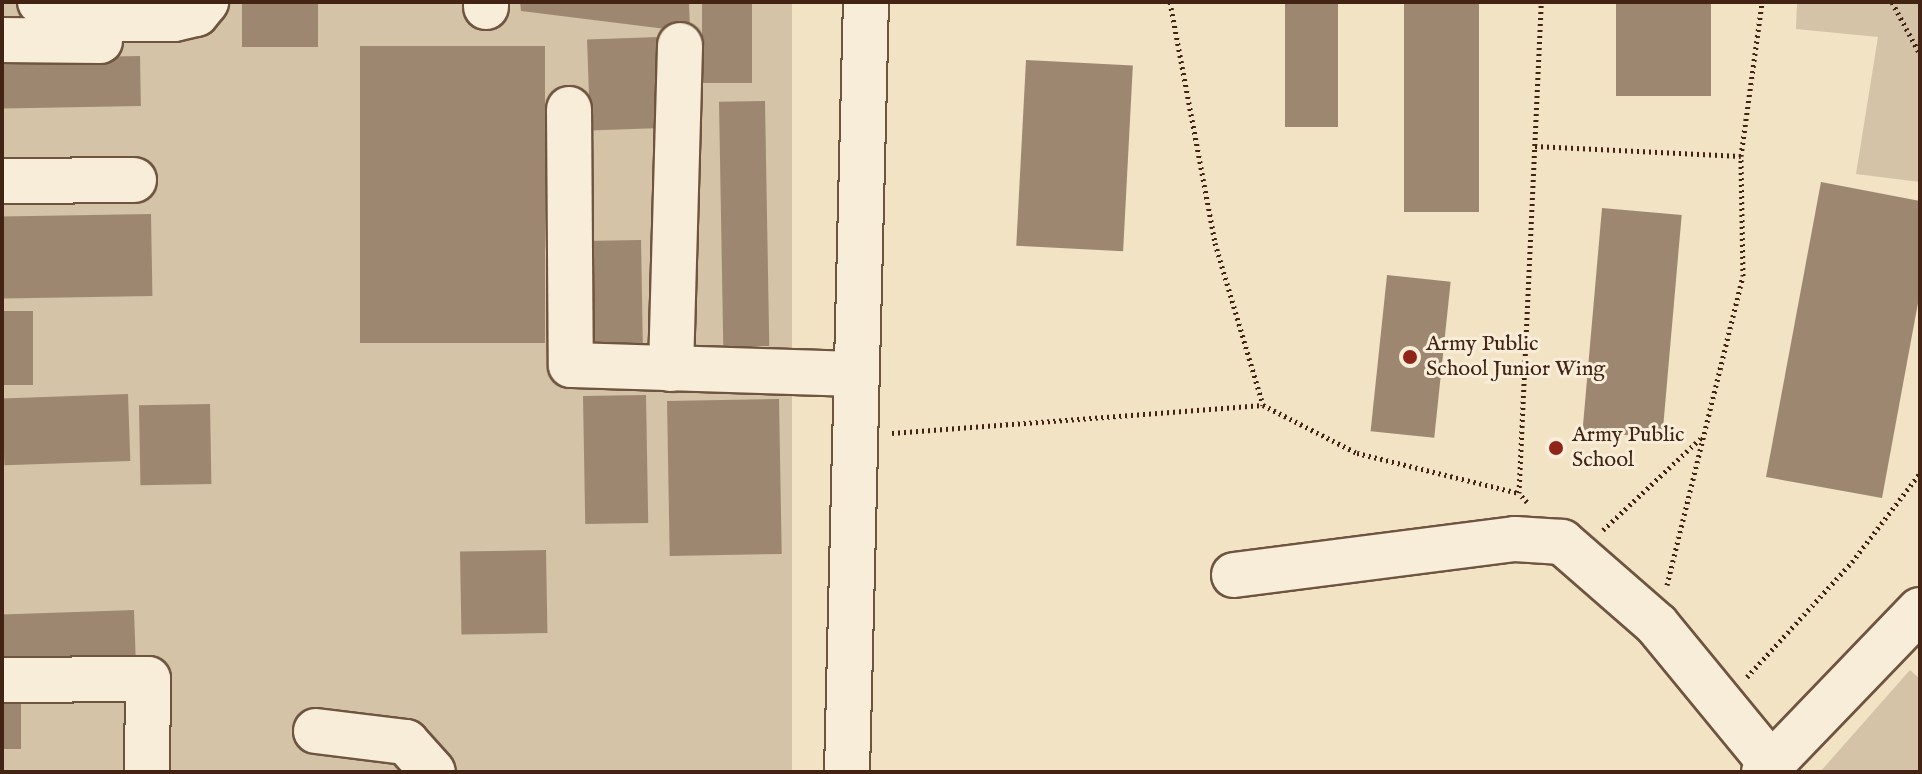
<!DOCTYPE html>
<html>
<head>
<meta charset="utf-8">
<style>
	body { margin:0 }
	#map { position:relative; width:1922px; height:774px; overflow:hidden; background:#f2e3c5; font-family:"IM FELL English",serif }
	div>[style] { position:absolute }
	.green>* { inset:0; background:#d4c3a7; transform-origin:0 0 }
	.building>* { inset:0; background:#9e8770; transform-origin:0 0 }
	.path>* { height:5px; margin-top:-2.5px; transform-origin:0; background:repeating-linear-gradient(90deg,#432414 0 2px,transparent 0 6px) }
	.roads { filter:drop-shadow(2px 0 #6f5440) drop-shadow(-2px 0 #6f5440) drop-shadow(0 2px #6f5440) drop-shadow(0 -2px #6f5440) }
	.minor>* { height:44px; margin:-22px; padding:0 22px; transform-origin:22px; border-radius:22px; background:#f7edd9 }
	.dots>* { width:22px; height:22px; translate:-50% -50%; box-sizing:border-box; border:4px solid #f7edd9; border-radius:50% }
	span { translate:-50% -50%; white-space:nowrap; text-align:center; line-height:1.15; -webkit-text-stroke:6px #f7edd9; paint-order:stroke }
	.poi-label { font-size:22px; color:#432414 }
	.left { translate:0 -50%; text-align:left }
	.frame { position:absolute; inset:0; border:4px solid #432414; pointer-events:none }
</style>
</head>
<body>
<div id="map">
	<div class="green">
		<i style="left:2px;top:2px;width:790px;height:770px"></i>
		<i style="clip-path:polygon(1797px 2px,1920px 2px,1920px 182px,1856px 174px,1878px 37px,1796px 29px)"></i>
		<i style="clip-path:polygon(1910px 670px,1920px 679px,1920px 772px,1820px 772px)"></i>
	</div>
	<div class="building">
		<i style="left:242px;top:2px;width:76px;height:45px"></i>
		<i style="clip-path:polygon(520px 2px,689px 2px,690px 32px,521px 11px)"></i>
		<i style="left:702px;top:2px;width:50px;height:81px"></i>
		<i style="left:1285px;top:2px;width:53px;height:125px"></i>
		<i style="left:1404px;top:2px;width:75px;height:210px"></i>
		<i style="left:1616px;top:2px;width:95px;height:94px"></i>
		<i style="left:658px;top:37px;width:91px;height:71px;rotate:88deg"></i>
		<i style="left:360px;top:46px;width:185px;height:297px"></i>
		<i style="left:140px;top:56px;width:50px;height:138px;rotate:89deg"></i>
		<i style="left:1026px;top:60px;width:107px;height:186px;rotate:3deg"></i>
		<i style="left:765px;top:101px;width:245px;height:46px;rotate:89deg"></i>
		<i style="clip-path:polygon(1821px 182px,1920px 201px,1920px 292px,1882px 498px,1766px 477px)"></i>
		<i style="left:1602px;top:208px;width:80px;height:224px;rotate:5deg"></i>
		<i style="left:151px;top:214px;width:82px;height:149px;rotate:89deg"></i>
		<i style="left:641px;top:240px;width:114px;height:58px;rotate:89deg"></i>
		<i style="left:1387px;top:275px;width:64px;height:157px;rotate:6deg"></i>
		<i style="left:2px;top:311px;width:31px;height:74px"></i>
		<i style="left:128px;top:394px;width:67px;height:126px;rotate:88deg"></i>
		<i style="left:646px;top:395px;width:128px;height:63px;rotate:89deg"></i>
		<i style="left:779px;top:399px;width:155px;height:112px;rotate:89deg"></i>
		<i style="left:210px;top:404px;width:80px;height:71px;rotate:89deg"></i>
		<i style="left:546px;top:550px;width:83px;height:86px;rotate:89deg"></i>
		<i style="left:134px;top:610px;width:61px;height:132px;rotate:88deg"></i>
		<i style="left:2px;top:692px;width:19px;height:57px"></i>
	</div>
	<div class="path">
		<i style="left:1170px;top:2px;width:245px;rotate:79.4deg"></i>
		<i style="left:1215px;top:243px;width:169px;rotate:73.5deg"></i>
		<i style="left:1263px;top:405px;width:106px;rotate:27.1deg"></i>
		<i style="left:1357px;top:453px;width:167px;rotate:13.9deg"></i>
		<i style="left:1892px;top:2px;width:59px;rotate:61.7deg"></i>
		<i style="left:1535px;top:146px;width:206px;rotate:2.8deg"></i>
		<i style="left:892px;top:433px;width:372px;rotate:-4.3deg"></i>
		<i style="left:1527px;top:502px;width:12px;rotate:-132deg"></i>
		<i style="left:1519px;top:493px;width:491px;rotate:-87.4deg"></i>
		<i style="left:1603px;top:530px;width:134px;rotate:-43.2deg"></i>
		<i style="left:1667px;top:585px;width:318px;rotate:-76.2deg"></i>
		<i style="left:1743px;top:276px;width:120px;rotate:-91deg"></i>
		<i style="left:1741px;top:156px;width:155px;rotate:-82.2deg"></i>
		<i style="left:1747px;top:677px;width:156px;rotate:-47.6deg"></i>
		<i style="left:1852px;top:562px;width:112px;rotate:-52.6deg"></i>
	</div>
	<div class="roads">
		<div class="minor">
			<i style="left:40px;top:2px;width:19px;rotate:39deg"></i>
			<i style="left:55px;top:14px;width:25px;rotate:12deg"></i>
			<i style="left:79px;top:19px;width:95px"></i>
			<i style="left:174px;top:19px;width:23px;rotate:-13deg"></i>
			<i style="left:196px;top:14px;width:16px;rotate:-50deg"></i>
			<i style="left:486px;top:2px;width:5px;rotate:90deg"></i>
			<i style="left:2px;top:40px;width:98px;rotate:0.6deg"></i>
			<i style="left:569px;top:109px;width:256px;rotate:89.6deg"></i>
			<i style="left:571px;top:365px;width:286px;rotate:1.8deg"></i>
			<i style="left:2px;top:181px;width:132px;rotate:-0.4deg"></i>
			<i style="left:671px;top:369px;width:324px;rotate:-88.4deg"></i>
			<i style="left:1234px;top:575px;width:283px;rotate:-7.3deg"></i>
			<i style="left:1515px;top:539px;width:47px;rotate:3.7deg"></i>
			<i style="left:1562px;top:542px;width:126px;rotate:41.1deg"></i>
			<i style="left:1657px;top:625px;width:180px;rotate:50.6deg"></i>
			<i style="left:2px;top:680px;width:146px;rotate:-0.4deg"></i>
			<i style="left:148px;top:679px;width:93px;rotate:90.6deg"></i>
			<i style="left:316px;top:731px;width:91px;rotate:7deg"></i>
			<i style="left:406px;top:742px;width:40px;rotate:48deg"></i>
			<i style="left:847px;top:772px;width:770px;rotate:-88.59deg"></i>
			<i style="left:1764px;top:772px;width:225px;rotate:-46.1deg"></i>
		</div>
	</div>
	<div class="dots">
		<i style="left:1410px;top:357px;background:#8f2418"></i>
		<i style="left:1556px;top:448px;background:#8f2418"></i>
	</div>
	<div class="poi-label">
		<span class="left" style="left:1426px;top:357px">Army Public<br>School Junior Wing</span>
		<span class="left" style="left:1572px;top:448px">Army Public<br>School</span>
	</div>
	<div class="frame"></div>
</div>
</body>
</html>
